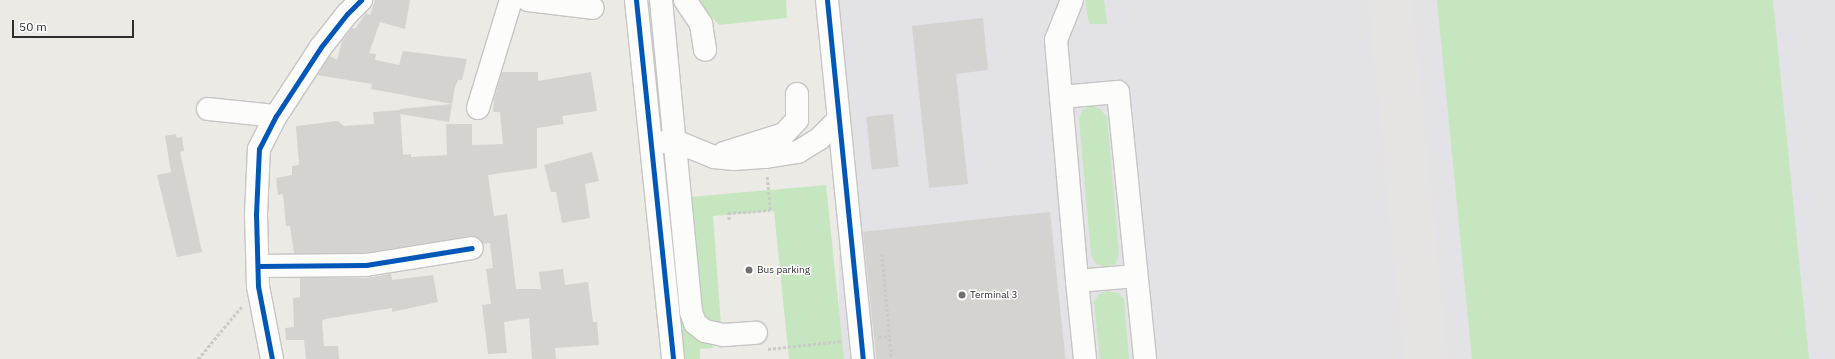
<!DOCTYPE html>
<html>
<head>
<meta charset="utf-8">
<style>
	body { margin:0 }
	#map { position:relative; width:1835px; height:359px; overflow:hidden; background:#ebeae5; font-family:"IBM Plex Sans",sans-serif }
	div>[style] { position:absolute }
	.airport>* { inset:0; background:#e3e2e6; transform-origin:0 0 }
	.green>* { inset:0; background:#c6e6c0 }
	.taxiway>* { height:44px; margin:-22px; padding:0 22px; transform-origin:22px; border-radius:22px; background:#e5e4e3 }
	.building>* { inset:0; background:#d4d3d0; transform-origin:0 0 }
	.path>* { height:2.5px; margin-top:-1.25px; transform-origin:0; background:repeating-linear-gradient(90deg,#cacac9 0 3px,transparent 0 5px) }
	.roads { filter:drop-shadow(1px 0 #c6c5c4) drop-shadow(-1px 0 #c6c5c4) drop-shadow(0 1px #c6c5c4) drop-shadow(0 -1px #c6c5c4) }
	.minor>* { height:22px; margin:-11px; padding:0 11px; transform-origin:11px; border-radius:11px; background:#fcfcfb }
	.cycleway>* { height:5px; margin:-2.5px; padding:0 2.5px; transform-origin:2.5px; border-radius:2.5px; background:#0057b8 }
	.dots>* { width:11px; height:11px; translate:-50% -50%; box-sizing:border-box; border:2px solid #fff; border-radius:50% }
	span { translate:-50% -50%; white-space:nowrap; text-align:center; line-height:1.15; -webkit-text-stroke:3px #fff; paint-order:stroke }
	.poi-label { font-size:10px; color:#2e2e2e }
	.left { translate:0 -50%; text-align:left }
	.scale { position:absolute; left:12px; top:20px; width:122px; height:18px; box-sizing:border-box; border:2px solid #2e2e2e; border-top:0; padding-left:5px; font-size:12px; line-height:14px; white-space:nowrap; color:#2e2e2e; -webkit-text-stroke:3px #fff; paint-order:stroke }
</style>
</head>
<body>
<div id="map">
	<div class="airport">
		<i style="left:839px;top:0;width:996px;height:360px"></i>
	</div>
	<div class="green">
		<i style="clip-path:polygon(696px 0,786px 0,787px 18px,719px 25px)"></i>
		<i style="clip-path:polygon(1085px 0,1104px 0,1107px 24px,1089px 24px)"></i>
		<i style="clip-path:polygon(1437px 0,1773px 0,1809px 359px,1472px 359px)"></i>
		<i style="clip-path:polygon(1091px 106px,1099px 108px,1107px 117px,1119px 253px,1116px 263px,1107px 267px,1096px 264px,1091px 255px,1079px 119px,1082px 110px)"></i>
		<i style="clip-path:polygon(826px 185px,844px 359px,789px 359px,774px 211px,713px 216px,721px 324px,709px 322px,703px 313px,690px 197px)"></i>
		<i style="clip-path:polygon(1107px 291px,1118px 293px,1124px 299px,1129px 359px,1100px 359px,1094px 302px,1098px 295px)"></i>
		<i style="clip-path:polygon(678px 308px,692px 329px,711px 339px,713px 348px,700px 349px,700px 359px,683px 359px)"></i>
	</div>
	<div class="taxiway">
		<i style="left:1390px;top:0;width:361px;rotate:84.3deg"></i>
	</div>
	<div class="building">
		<i style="clip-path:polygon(375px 0,410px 0,405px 29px,380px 22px,369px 53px,376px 54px,375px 60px,399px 65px,403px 51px,467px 59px,462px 80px,458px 80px,455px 87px,452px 104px,371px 89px,372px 84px,317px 75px,330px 56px,337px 60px,342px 41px,352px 28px,355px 29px,366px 13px,370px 15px)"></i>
		<i style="clip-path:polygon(983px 18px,988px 70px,956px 74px,968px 184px,929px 188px,912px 26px)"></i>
		<i style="clip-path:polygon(502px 72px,538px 72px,538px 81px,591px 72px,597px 111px,562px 116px,564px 124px,537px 128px,537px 168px,488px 175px,494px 216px,507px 214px,516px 289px,541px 289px,539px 272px,563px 269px,565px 285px,588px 282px,593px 322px,597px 322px,599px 345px,555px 348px,556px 359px,532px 359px,529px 318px,504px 322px,507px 353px,488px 354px,482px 305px,491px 304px,486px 269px,493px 268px,490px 243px,483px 244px,477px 237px,470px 236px,365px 253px,294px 253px,290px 226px,286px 226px,283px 194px,278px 195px,276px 178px,292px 175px,292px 166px,299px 165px,296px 126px,338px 121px,344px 126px,374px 124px,373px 112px,400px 110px,403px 155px,411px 154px,411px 157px,447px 155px,446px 124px,472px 124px,472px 145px,503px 144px,500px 112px,493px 112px,494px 99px)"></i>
		<i style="clip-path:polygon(452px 104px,449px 122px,400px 114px,400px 109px)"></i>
		<i style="left:893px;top:114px;width:53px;height:27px;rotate:84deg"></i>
		<i style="clip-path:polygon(176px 134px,177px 138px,182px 137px,184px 151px,180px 152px,202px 252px,177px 257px,157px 175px,171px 172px,165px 136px)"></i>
		<i style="clip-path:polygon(592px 152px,599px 181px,585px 184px,590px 218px,562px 223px,556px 192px,551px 192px,544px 165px)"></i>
		<i style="left:1050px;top:212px;width:148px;height:188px;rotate:84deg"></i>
		<i style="clip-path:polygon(391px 274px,392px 280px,433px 275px,438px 302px,392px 312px,392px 308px,325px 319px,322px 321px,324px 346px,338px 346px,339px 359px,306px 359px,304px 340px,286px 340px,285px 328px,294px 327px,293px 298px,300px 297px,300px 278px,366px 278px)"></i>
	</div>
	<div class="path">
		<i style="left:729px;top:220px;width:7px;rotate:-98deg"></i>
		<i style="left:728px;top:213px;width:42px;rotate:-4.1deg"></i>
		<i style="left:770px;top:210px;width:34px;rotate:-95deg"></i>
		<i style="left:882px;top:254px;width:105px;rotate:84.6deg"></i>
		<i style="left:879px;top:337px;width:11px;rotate:-5deg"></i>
		<i style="left:768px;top:349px;width:74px;rotate:-6.2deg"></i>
		<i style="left:198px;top:359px;width:69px;rotate:-50.3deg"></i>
	</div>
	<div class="roads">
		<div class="minor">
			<i style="left:528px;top:0;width:65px;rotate:7deg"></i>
			<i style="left:636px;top:0;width:361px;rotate:84.1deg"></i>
			<i style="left:661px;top:0;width:313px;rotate:84.5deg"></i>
			<i style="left:691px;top:312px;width:12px;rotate:70deg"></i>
			<i style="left:695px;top:323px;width:13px;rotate:39deg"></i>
			<i style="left:705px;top:331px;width:19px;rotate:12deg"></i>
			<i style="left:724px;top:335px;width:32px;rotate:-4deg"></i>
			<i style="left:685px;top:0;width:29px;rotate:56deg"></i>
			<i style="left:701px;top:24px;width:26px;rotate:81deg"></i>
			<i style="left:827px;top:0;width:361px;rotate:84.3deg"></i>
			<i style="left:1072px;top:0;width:43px;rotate:111.8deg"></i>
			<i style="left:1056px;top:40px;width:242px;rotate:85deg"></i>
			<i style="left:1061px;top:97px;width:57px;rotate:-5deg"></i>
			<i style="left:1118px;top:92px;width:268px;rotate:84.2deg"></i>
			<i style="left:478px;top:108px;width:113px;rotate:-73deg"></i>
			<i style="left:208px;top:109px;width:68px;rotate:5.9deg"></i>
			<i style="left:664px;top:142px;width:11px;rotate:-5deg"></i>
			<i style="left:675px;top:141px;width:42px;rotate:22.3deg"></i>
			<i style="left:714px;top:157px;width:20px;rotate:6deg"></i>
			<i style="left:734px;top:159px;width:32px;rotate:-4deg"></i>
			<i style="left:766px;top:157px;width:32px;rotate:-9deg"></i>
			<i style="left:798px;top:152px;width:25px;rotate:-32deg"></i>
			<i style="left:819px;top:139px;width:28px;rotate:-45deg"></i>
			<i style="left:724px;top:153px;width:63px;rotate:-17.6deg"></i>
			<i style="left:784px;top:134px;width:19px;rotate:-47deg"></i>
			<i style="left:797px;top:120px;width:26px;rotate:-90deg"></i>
			<i style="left:259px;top:266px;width:107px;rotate:-0.5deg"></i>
			<i style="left:366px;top:265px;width:107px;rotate:-9.1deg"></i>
			<i style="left:272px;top:359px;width:74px;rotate:-100.9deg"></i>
			<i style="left:258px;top:286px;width:72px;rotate:-91.6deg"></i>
			<i style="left:256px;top:214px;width:65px;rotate:-87.4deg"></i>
			<i style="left:259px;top:149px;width:37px;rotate:-63deg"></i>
			<i style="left:276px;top:116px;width:82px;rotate:-56.9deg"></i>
			<i style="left:321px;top:47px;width:42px;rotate:-51.8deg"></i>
			<i style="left:347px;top:14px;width:20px;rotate:-45deg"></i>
			<i style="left:1085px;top:359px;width:78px;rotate:-95.9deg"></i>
			<i style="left:1077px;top:281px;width:59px;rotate:-4.8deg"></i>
		</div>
	</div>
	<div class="cycleway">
		<i style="left:636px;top:0;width:361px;rotate:84.1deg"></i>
		<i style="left:827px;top:0;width:361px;rotate:84.3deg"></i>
		<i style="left:259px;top:266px;width:107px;rotate:-0.5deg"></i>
		<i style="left:366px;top:265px;width:107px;rotate:-9.1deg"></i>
		<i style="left:272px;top:359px;width:74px;rotate:-100.9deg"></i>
		<i style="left:258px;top:286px;width:72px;rotate:-91.6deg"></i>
		<i style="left:256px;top:214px;width:65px;rotate:-87.4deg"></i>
		<i style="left:259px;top:149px;width:37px;rotate:-63deg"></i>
		<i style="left:276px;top:116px;width:82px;rotate:-56.9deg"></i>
		<i style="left:321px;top:47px;width:42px;rotate:-51.8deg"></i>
		<i style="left:347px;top:14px;width:20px;rotate:-45deg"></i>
	</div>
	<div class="dots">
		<i style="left:749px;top:270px;background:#70706e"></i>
		<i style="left:962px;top:295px;background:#70706e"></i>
	</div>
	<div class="poi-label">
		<span class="left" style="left:757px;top:270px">Bus parking</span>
		<span class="left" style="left:970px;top:295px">Terminal 3</span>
	</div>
	<div class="scale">50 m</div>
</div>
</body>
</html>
